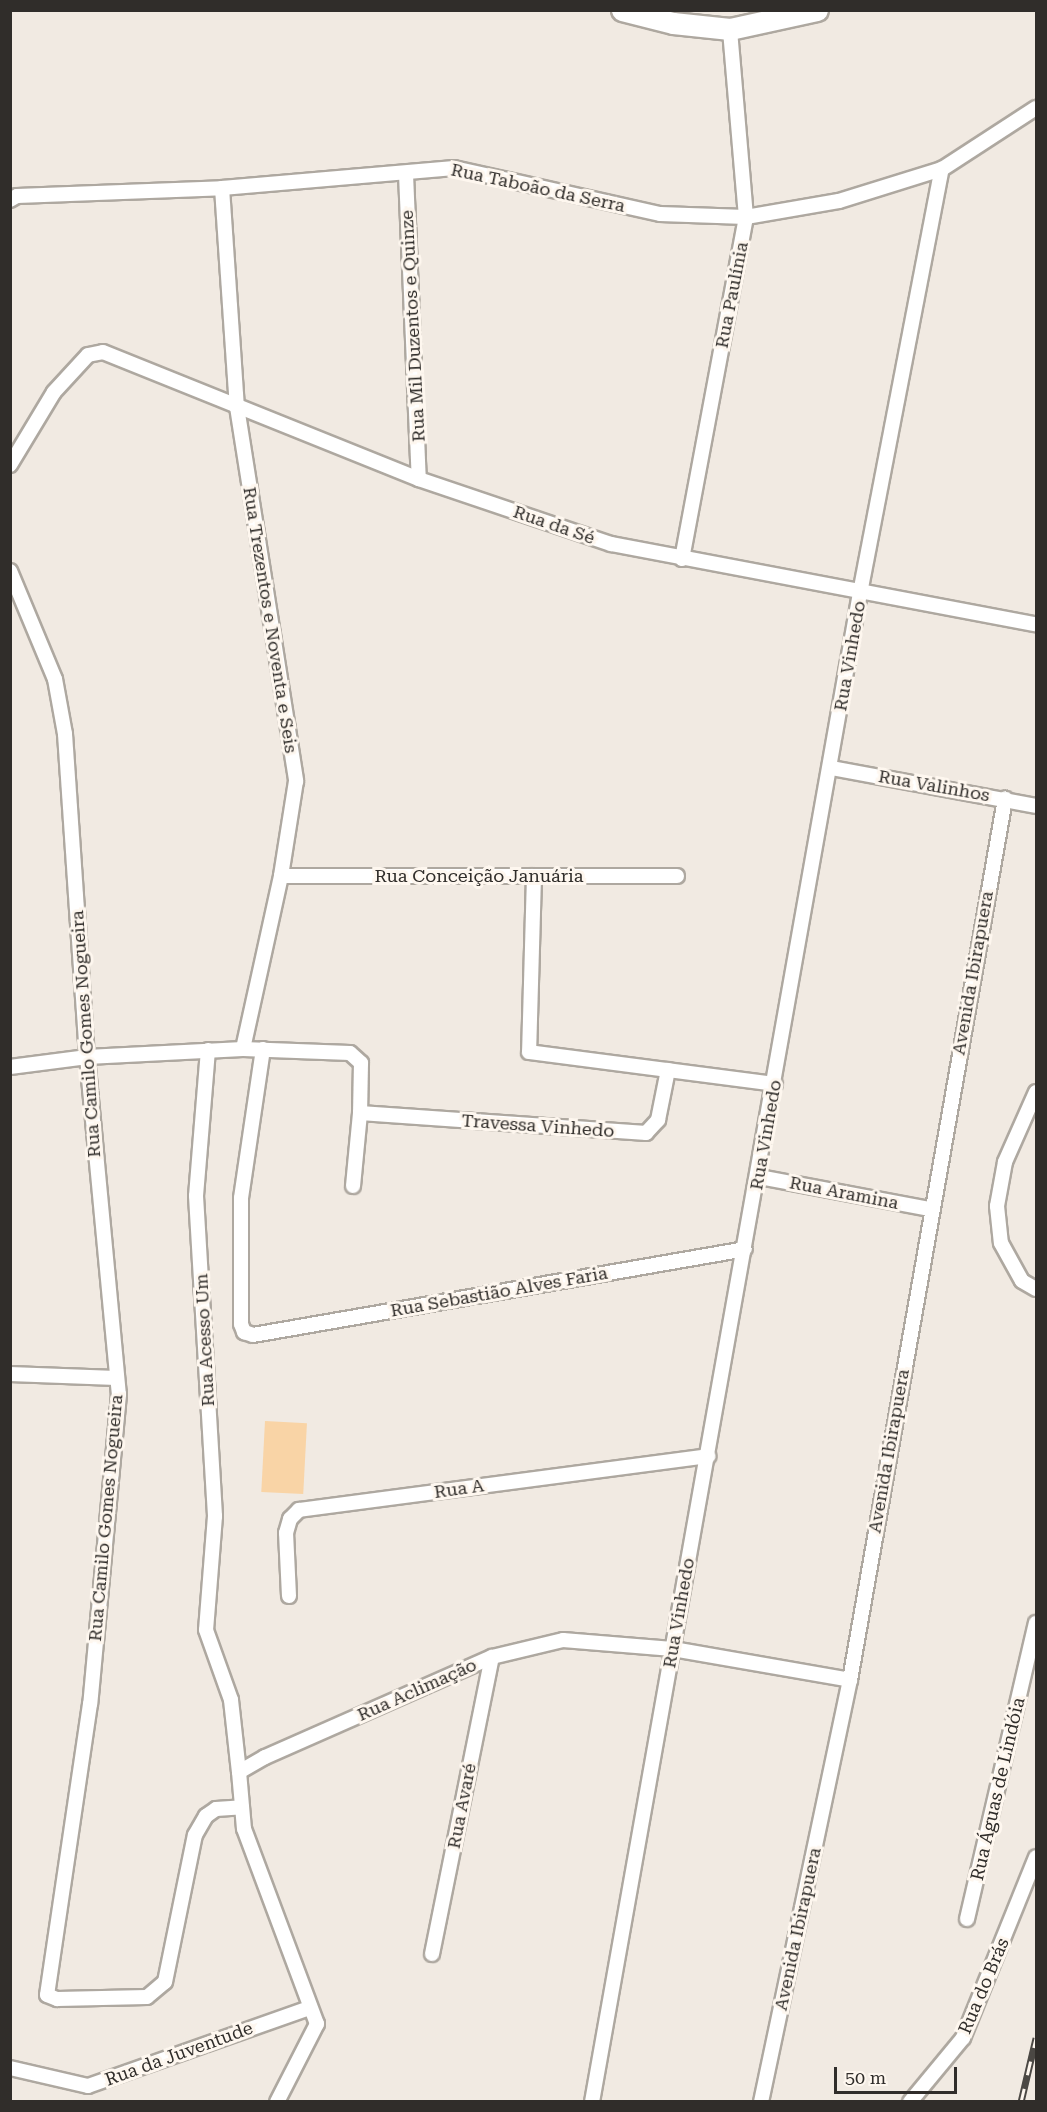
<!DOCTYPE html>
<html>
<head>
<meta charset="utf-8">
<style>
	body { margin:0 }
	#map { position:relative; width:1047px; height:2112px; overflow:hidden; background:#f1eae2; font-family:"Roboto Serif",serif }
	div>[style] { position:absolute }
	.green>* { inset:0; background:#f9d4a6; transform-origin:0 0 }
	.roads { filter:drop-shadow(2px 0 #aea8a0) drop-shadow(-2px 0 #aea8a0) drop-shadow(0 2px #aea8a0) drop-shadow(0 -2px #aea8a0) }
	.minor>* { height:14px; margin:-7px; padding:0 7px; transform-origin:7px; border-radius:7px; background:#fff }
	.primary>* { height:21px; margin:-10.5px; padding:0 10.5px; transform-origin:10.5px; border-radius:10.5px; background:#fff }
	.rail>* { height:7px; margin-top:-3.5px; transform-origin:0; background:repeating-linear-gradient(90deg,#fef7ef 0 14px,#4b4844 0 28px); box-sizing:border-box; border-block:2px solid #4b4844 }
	span { translate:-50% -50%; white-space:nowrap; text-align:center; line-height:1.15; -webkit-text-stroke:6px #fef7ef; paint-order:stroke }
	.street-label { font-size:18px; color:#302d2a }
	.frame { position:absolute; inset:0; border:12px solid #302d2a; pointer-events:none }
	.scale { position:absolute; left:834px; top:2067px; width:123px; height:27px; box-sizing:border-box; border:3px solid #302d2a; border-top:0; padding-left:8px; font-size:18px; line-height:21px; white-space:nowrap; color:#302d2a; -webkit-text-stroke:4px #fef7ef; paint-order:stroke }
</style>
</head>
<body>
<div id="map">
	<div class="green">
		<i style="left:265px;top:1421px;width:42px;height:71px;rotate:3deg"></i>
	</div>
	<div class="roads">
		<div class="minor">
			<i style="left:406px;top:174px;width:305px;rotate:87.6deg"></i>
			<i style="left:222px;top:188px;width:220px;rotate:86.1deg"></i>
			<i style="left:237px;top:407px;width:379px;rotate:81deg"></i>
			<i style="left:296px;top:781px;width:96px;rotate:99deg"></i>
			<i style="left:281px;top:876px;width:177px;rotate:102.4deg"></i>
			<i style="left:10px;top:200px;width:8px;rotate:-30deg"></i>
			<i style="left:17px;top:196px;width:205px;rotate:-2.2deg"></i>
			<i style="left:222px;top:188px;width:233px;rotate:-4.9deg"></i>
			<i style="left:454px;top:168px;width:211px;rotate:12.6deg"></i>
			<i style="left:660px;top:214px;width:86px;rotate:2deg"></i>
			<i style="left:746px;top:217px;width:94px;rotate:-9.8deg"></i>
			<i style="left:839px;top:201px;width:108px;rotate:-17.3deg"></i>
			<i style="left:942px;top:169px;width:112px;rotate:-33deg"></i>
			<i style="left:10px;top:465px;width:85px;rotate:-58.9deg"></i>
			<i style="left:54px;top:392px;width:50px;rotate:-47.4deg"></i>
			<i style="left:88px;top:355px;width:15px;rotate:-11deg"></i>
			<i style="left:103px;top:352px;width:341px;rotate:21.9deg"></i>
			<i style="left:419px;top:479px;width:203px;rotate:18.7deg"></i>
			<i style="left:611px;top:544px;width:432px;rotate:10.7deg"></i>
			<i style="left:682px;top:559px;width:348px;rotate:-79.4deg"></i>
			<i style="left:746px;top:217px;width:189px;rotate:-94.9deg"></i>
			<i style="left:10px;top:571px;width:117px;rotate:67.4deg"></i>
			<i style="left:55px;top:679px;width:56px;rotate:79.7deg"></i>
			<i style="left:65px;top:734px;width:324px;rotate:86.1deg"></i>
			<i style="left:87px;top:1057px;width:339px;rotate:84.6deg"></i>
			<i style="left:119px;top:1394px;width:311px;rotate:95.3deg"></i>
			<i style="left:90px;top:1704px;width:294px;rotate:98.4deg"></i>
			<i style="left:47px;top:1995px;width:11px;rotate:22deg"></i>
			<i style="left:57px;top:1999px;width:90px;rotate:-1.3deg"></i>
			<i style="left:147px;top:1997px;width:23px;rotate:-40deg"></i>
			<i style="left:165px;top:1982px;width:150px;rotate:-78.5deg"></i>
			<i style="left:195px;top:1835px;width:22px;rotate:-60deg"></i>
			<i style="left:206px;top:1816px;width:12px;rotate:-35deg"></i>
			<i style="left:216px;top:1809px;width:26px;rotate:-4deg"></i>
			<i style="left:831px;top:768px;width:208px;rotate:10.5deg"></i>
			<i style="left:281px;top:876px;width:396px"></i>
			<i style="left:534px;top:876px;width:176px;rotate:91.6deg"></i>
			<i style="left:529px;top:1052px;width:248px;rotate:7.4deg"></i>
			<i style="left:263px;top:1049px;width:151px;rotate:98.4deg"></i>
			<i style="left:241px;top:1198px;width:126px;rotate:90deg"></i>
			<i style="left:241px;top:1324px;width:9px;rotate:69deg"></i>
			<i style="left:244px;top:1332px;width:9px;rotate:18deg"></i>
			<i style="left:253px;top:1335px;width:499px;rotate:-9.9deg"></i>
			<i style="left:208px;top:1050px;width:146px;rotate:94.7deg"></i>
			<i style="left:196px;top:1196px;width:321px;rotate:86.6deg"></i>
			<i style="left:215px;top:1516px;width:114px;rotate:94.5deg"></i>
			<i style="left:206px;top:1630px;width:74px;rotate:70.3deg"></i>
			<i style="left:231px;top:1700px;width:72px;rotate:83.7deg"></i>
			<i style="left:10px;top:1067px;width:78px;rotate:-7.4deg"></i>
			<i style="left:87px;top:1057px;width:156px;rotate:-2.9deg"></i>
			<i style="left:243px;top:1049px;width:107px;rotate:2.1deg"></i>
			<i style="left:350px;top:1053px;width:15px;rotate:42deg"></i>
			<i style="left:361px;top:1063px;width:50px;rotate:91.1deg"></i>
			<i style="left:360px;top:1113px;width:287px;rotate:4deg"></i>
			<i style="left:646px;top:1133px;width:18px;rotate:-47deg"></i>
			<i style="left:658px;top:1120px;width:51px;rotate:-78.7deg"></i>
			<i style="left:1036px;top:1092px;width:77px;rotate:113.9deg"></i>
			<i style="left:1005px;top:1162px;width:45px;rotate:100.3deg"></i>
			<i style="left:997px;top:1206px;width:37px;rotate:84deg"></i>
			<i style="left:1001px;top:1243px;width:43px;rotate:61.1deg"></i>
			<i style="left:1022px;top:1281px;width:16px;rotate:30deg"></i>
			<i style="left:759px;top:1177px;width:174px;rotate:10.6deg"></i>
			<i style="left:353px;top:1186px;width:73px;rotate:-84.5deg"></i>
			<i style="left:10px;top:1374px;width:106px;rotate:2.2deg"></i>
			<i style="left:289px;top:1596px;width:63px;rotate:-92.7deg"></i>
			<i style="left:286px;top:1533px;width:15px;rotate:-74deg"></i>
			<i style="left:290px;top:1519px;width:13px;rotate:-45deg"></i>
			<i style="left:299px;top:1510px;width:413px;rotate:-7.5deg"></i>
			<i style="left:967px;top:1919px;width:304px;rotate:-76.9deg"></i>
			<i style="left:432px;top:1954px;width:303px;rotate:-78.6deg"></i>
			<i style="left:10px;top:2068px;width:80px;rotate:13deg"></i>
			<i style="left:88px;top:2086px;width:235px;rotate:-19.4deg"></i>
			<i style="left:277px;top:2102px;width:88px;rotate:-62.9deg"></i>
			<i style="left:317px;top:2024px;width:208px;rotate:-110.5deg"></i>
			<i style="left:244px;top:1829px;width:57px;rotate:-95deg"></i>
			<i style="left:239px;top:1772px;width:30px;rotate:-30deg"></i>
			<i style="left:265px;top:1757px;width:248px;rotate:-23.8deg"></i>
			<i style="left:492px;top:1657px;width:73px;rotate:-13.5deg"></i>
			<i style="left:563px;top:1640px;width:110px;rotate:4.7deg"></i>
			<i style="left:673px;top:1649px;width:180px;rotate:9.9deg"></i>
			<i style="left:592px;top:2102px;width:1533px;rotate:-79.93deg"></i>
			<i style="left:860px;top:593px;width:432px;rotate:-79.1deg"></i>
			<i style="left:761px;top:2102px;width:431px;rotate:-78.1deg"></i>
			<i style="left:850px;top:1680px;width:895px;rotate:-80.02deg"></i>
			<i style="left:910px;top:2102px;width:83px;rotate:-50.4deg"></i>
			<i style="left:963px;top:2038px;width:195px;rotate:-68deg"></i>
		</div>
		<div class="primary">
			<i style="left:622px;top:10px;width:53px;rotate:14.3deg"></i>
			<i style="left:673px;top:23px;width:57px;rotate:6deg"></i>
			<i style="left:730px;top:29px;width:89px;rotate:-12.3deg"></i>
		</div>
	</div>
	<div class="rail">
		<i style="left:1021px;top:2102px;width:66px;rotate:-76.8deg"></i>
	</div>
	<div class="street-label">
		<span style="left:538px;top:188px;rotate:12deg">Rua Taboão da Serra</span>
		<span style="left:732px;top:295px;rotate:-79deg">Rua Paulínia</span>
		<span style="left:413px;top:326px;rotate:-93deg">Rua Mil Duzentos e Quinze</span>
		<span style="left:554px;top:525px;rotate:19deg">Rua da Sé</span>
		<span style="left:270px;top:620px;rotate:81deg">Rua Trezentos e Noventa e Seis</span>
		<span style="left:850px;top:656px;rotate:-80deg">Rua Vinhedo</span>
		<span style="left:934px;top:786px;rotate:10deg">Rua Valinhos</span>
		<span style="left:479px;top:876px">Rua Conceição Januária</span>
		<span style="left:973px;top:973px;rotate:-80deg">Avenida Ibirapuera</span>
		<span style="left:86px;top:1034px;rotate:-94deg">Rua Camilo Gomes Nogueira</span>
		<span style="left:538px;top:1126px;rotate:4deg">Travessa Vinhedo</span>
		<span style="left:766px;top:1135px;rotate:-80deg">Rua Vinhedo</span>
		<span style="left:844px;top:1193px;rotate:11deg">Rua Aramina</span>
		<span style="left:499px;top:1292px;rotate:-10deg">Rua Sebastião Alves Faria</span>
		<span style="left:205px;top:1340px;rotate:-93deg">Rua Acesso Um</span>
		<span style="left:889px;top:1451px;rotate:-80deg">Avenida Ibirapuera</span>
		<span style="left:459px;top:1489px;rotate:-8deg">Rua A</span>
		<span style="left:106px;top:1518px;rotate:-85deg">Rua Camilo Gomes Nogueira</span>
		<span style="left:679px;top:1613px;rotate:-80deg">Rua Vinhedo</span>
		<span style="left:417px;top:1690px;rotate:-24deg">Rua Aclimação</span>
		<span style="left:998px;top:1789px;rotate:-77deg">Rua Águas de Lindóia</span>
		<span style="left:462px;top:1806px;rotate:-79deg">Rua Avaré</span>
		<span style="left:798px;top:1929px;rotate:-78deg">Avenida Ibirapuera</span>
		<span style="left:984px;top:1986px;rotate:-67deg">Rua do Brás</span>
		<span style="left:179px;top:2054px;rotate:-20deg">Rua da Juventude</span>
	</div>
	<div class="frame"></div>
	<div class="scale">50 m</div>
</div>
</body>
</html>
